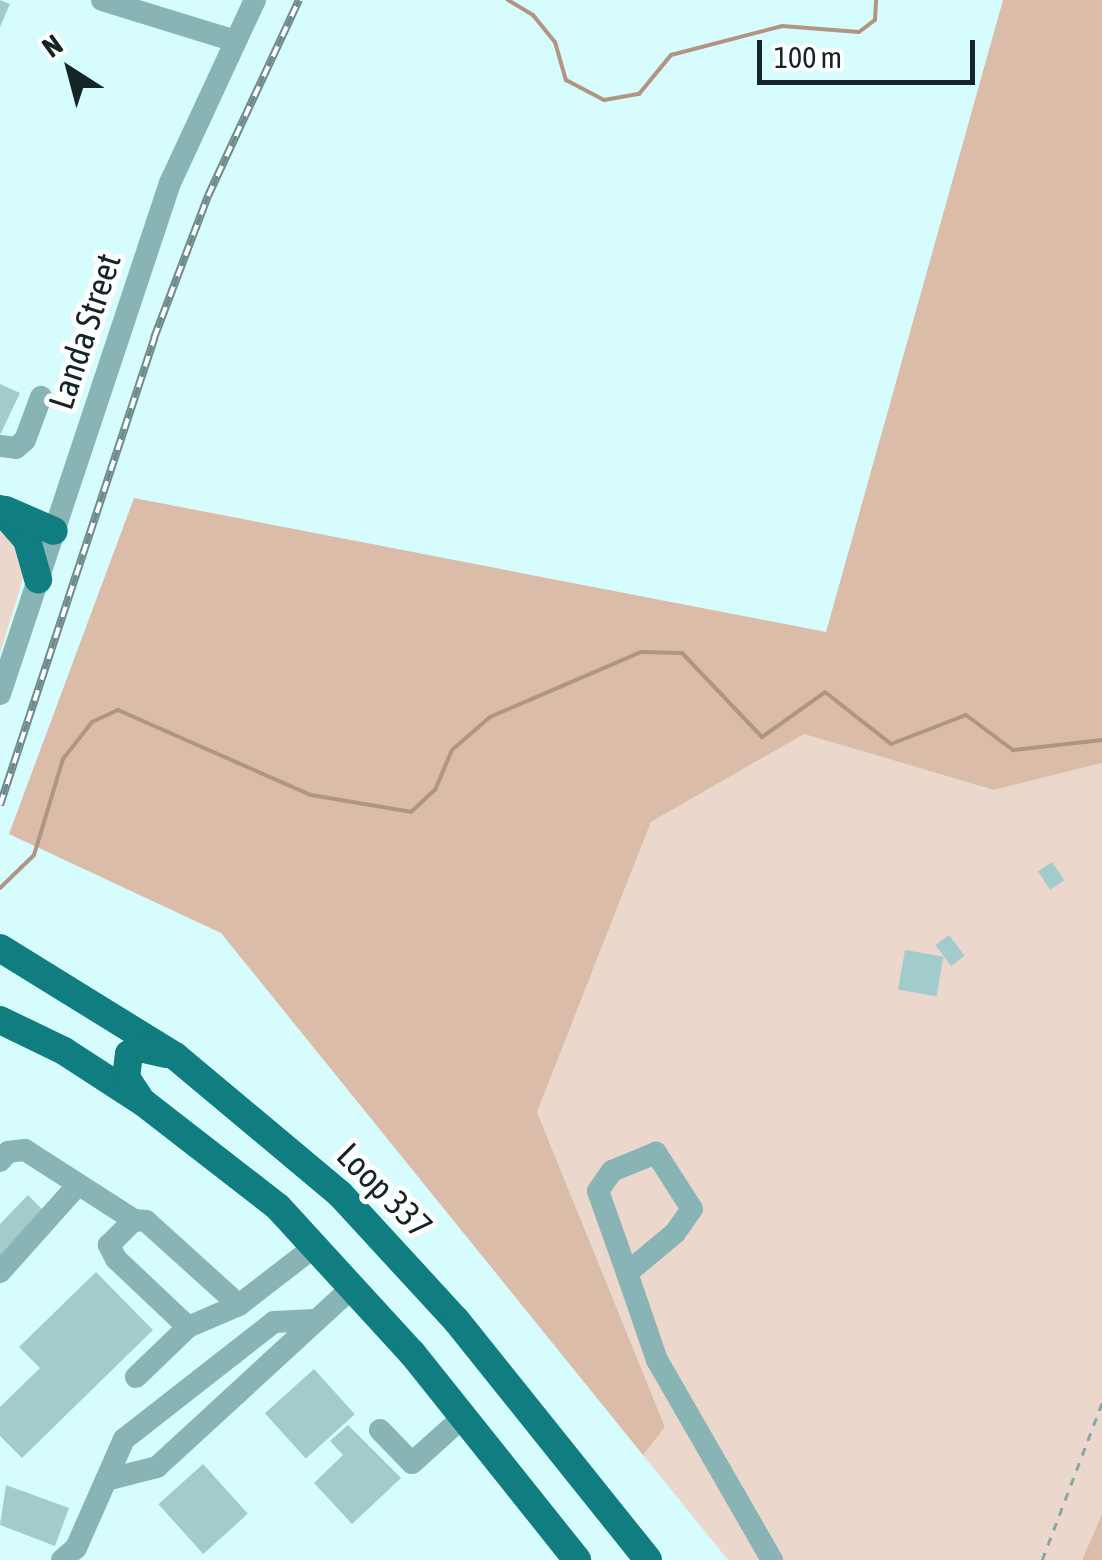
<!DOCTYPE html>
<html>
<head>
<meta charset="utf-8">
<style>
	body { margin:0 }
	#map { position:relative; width:1102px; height:1560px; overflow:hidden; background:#d7fcfd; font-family:"Asap Condensed",sans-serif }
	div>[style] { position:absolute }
	.green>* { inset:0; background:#ebd7cb }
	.forest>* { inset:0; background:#dabca9 }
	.stream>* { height:4px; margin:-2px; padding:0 2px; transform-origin:2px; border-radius:2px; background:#b19582 }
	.building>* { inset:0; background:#a2cbcc; transform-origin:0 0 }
	.path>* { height:2.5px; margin-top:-1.25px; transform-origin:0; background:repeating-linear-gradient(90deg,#89a6a7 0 8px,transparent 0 16px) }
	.minor>* { height:22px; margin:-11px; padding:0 11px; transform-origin:11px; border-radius:11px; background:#88b4b5 }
	.major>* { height:28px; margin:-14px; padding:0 14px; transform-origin:14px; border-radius:14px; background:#107d80 }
	.rail>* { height:8px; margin-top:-4px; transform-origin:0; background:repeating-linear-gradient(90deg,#fff 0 11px,#708b8c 0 22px); box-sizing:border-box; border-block:2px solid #708b8c }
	span { translate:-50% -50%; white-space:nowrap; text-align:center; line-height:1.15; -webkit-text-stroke:10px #fff; paint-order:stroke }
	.street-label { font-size:35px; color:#132526 }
	.north { position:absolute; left:20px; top:20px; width:100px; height:100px; -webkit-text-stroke:8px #fff; paint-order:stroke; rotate:324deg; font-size:28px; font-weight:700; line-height:40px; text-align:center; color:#132526 }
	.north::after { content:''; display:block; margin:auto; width:35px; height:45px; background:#132526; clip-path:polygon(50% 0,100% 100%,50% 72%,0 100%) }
	.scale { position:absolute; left:757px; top:40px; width:218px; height:45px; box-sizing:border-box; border:5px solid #132526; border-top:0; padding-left:12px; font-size:30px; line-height:35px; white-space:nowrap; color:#132526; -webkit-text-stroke:8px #fff; paint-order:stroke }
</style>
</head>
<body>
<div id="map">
	<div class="green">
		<i style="clip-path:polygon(0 520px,27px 566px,0 653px)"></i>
		<i style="clip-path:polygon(804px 734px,994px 790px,1102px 763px,1102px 1514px,1082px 1560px,728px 1560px,643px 1455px,665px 1427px,537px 1112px,651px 822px)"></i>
	</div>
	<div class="forest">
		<i style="clip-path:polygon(1003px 0,1102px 0,1102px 763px,994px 790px,804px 734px,651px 822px,537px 1112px,665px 1427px,643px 1455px,221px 933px,9px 834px,134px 498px,826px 632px)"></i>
		<i style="clip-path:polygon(1102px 1514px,1102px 1560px,1082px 1560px)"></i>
	</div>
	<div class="stream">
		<i style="left:508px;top:0;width:29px;rotate:31deg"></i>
		<i style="left:533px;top:15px;width:35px;rotate:51deg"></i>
		<i style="left:555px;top:42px;width:40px;rotate:74deg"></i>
		<i style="left:566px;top:80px;width:43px;rotate:27.8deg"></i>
		<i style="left:604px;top:100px;width:36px;rotate:-10deg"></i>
		<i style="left:639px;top:94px;width:50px;rotate:-50.6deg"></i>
		<i style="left:671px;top:55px;width:115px;rotate:-14.6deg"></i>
		<i style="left:782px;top:26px;width:77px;rotate:4.5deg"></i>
		<i style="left:859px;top:32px;width:20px;rotate:-37deg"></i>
		<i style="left:875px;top:20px;width:20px;rotate:-87deg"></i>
		<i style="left:0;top:888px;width:47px;rotate:-44.1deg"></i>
		<i style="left:34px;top:855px;width:100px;rotate:-73.2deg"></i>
		<i style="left:63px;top:759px;width:47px;rotate:-51.9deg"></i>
		<i style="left:92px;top:722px;width:29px;rotate:-25deg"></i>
		<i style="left:118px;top:710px;width:211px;rotate:23.8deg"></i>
		<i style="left:311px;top:795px;width:101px;rotate:9.6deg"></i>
		<i style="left:411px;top:812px;width:33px;rotate:-43deg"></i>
		<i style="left:435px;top:790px;width:43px;rotate:-67deg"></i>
		<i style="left:452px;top:750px;width:50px;rotate:-41deg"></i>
		<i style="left:490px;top:717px;width:164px;rotate:-23.3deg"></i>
		<i style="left:641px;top:652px;width:41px;rotate:1.4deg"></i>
		<i style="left:682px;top:653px;width:116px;rotate:46.4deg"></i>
		<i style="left:762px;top:737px;width:77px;rotate:-35.5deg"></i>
		<i style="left:825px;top:692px;width:84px;rotate:38.2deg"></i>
		<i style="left:891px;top:744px;width:80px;rotate:-21.1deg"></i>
		<i style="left:966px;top:715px;width:59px;rotate:36.7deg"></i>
		<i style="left:1013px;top:750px;width:90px;rotate:-6.4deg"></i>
	</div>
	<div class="building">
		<i style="clip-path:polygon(0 0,10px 4px,0 27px)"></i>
		<i style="clip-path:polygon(0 384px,20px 393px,0 435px)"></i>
		<i style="left:1052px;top:862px;width:22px;height:17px;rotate:56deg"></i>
		<i style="left:949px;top:935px;width:26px;height:17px;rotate:53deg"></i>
		<i style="left:905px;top:950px;width:39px;height:40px;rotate:10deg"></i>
		<i style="clip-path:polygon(28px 1195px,44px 1211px,0 1257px,0 1224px)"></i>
		<i style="clip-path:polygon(96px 1272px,153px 1330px,22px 1458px,0 1436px,0 1407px,40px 1368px,19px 1347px)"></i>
		<i style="left:314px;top:1369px;width:61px;height:66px;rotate:48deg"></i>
		<i style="clip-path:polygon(348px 1425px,401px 1478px,352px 1524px,314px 1483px,343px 1455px,330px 1441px)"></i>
		<i style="left:203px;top:1464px;width:67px;height:60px;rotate:48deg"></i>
		<i style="clip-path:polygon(6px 1485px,69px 1508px,55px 1546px,0 1525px)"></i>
	</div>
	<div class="path">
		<i style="left:1042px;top:1560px;width:168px;rotate:-69.1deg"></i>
	</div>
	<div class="minor">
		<i style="left:102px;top:0;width:139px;rotate:17.1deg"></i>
		<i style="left:0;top:446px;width:16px;rotate:7deg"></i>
		<i style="left:16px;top:448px;width:12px;rotate:-42deg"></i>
		<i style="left:25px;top:440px;width:46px;rotate:-69.6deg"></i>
		<i style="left:0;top:694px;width:539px;rotate:-71.6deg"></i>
		<i style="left:170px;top:183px;width:202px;rotate:-65.1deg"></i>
		<i style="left:0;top:1161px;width:12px;rotate:-48deg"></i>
		<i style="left:8px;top:1152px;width:17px;rotate:-7deg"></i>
		<i style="left:25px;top:1150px;width:130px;rotate:32.7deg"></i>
		<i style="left:0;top:1272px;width:114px;rotate:-48.2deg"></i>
		<i style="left:627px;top:1273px;width:62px;rotate:-39.8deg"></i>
		<i style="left:675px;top:1233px;width:29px;rotate:-55deg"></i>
		<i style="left:692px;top:1209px;width:67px;rotate:-122.7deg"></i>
		<i style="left:656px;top:1153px;width:48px;rotate:157.8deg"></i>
		<i style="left:612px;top:1171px;width:24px;rotate:125deg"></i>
		<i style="left:598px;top:1191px;width:87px;rotate:70.5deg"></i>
		<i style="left:627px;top:1273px;width:92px;rotate:71deg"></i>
		<i style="left:657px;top:1360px;width:231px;rotate:60.1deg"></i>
		<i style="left:315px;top:1320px;width:41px;rotate:177.2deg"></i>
		<i style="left:274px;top:1322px;width:190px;rotate:142deg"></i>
		<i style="left:124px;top:1439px;width:45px;rotate:113.7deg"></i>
		<i style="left:106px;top:1480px;width:53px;rotate:-14.3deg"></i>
		<i style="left:157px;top:1467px;width:265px;rotate:-42.6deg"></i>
		<i style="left:188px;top:1327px;width:99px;rotate:-136.6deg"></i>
		<i style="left:116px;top:1259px;width:16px;rotate:-117deg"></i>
		<i style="left:109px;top:1245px;width:35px;rotate:-45deg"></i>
		<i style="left:134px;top:1220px;width:12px;rotate:5deg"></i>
		<i style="left:146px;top:1221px;width:125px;rotate:42.1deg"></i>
		<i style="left:136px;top:1377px;width:72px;rotate:-43.9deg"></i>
		<i style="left:188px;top:1327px;width:56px;rotate:-23.3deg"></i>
		<i style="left:239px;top:1305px;width:95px;rotate:-37.7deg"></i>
		<i style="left:380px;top:1430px;width:46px;rotate:45.9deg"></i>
		<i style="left:412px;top:1463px;width:69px;rotate:-42deg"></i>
		<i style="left:62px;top:1560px;width:18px;rotate:-41deg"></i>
		<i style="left:76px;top:1548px;width:74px;rotate:-66.2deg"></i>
	</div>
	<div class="major">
		<i style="left:0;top:509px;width:41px;rotate:48.9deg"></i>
		<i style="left:27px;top:540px;width:41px;rotate:74.2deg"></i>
		<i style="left:6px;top:510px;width:52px;rotate:23.6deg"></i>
		<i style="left:0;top:948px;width:206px;rotate:31.7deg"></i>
		<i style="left:175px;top:1056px;width:215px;rotate:39.9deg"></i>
		<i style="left:340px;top:1194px;width:171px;rotate:47.4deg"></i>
		<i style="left:456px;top:1320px;width:307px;rotate:51.3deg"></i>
		<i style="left:0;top:1020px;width:71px;rotate:25.8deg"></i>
		<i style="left:64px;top:1051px;width:95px;rotate:33deg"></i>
		<i style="left:144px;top:1103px;width:170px;rotate:37.8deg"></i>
		<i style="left:278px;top:1207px;width:198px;rotate:47.5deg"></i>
		<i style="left:412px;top:1353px;width:265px;rotate:51.4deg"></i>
		<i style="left:139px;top:1097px;width:23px;rotate:-124deg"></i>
		<i style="left:126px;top:1078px;width:24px;rotate:-83deg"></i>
		<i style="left:129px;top:1054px;width:13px;rotate:-29deg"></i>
		<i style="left:140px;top:1048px;width:26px;rotate:13deg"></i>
	</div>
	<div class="rail">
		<i style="left:0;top:805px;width:492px;rotate:-71.7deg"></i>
		<i style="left:154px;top:338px;width:152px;rotate:-69.2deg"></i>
		<i style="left:208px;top:196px;width:216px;rotate:-65.1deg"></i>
	</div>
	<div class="street-label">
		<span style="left:84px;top:331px;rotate:-72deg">Landa Street</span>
		<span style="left:385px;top:1190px;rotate:45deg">Loop 337</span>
	</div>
	<div class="north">N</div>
	<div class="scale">100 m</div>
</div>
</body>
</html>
